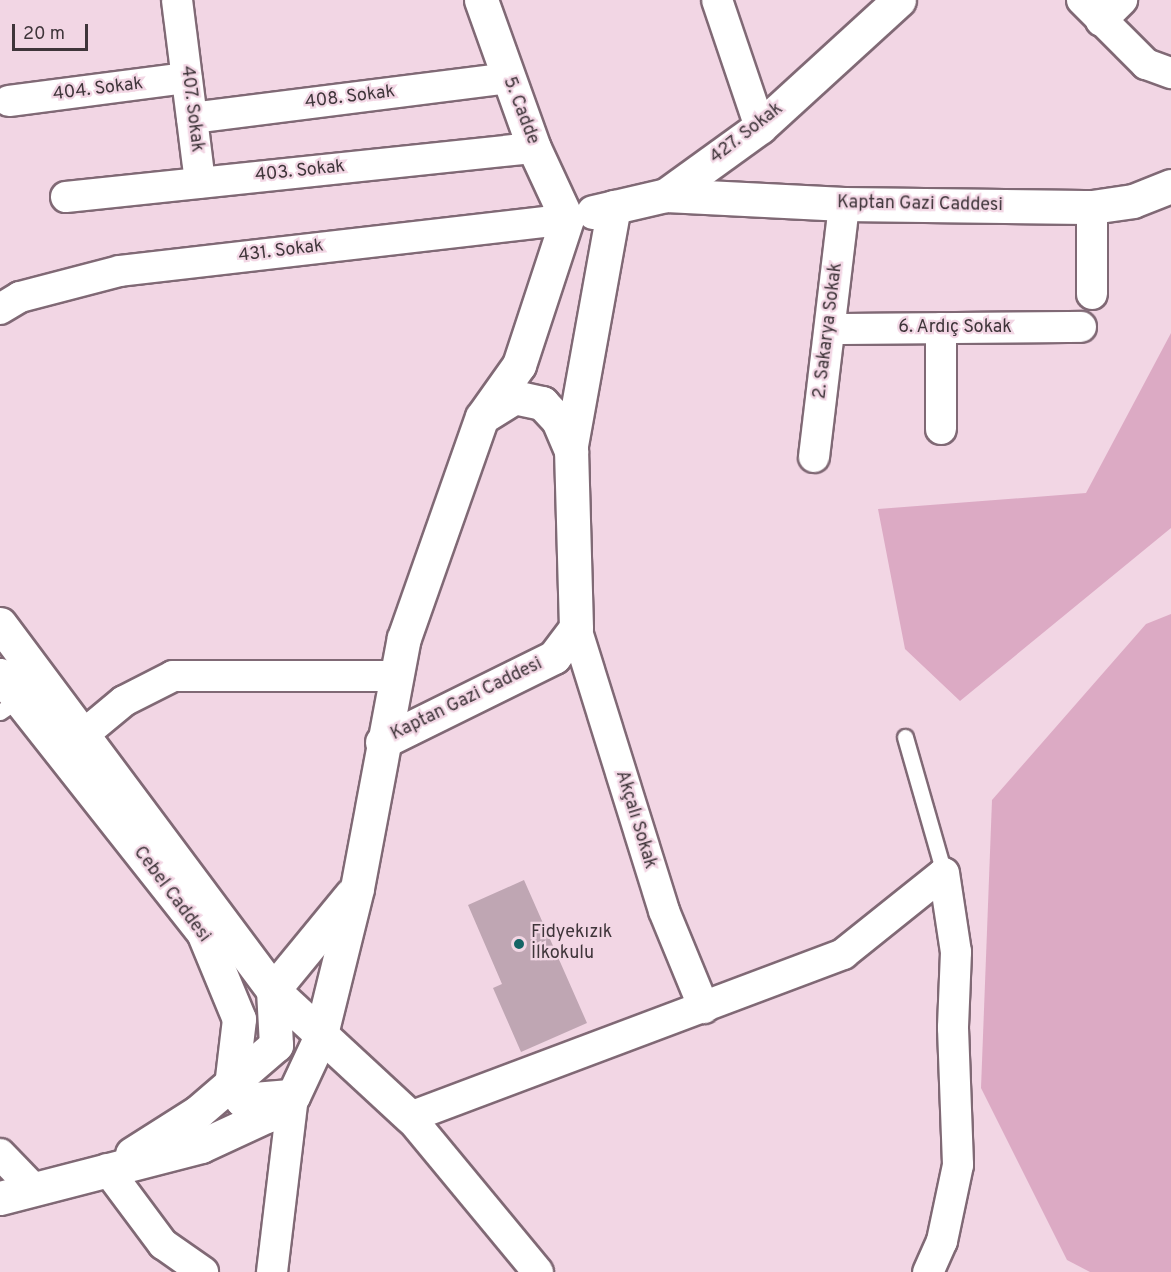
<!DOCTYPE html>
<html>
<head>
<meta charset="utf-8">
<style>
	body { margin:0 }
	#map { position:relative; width:1171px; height:1272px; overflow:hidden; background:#f2d6e4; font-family:Overpass,sans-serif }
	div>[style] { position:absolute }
	.green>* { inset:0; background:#dcaac4 }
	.building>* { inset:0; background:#bfa6b3 }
	.roads { filter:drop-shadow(2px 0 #806975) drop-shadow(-2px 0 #806975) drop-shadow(0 2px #806975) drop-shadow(0 -2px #806975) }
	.service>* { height:15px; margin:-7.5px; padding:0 7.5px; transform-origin:7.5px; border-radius:7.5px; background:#fff }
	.minor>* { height:30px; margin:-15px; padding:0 15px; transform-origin:15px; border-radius:15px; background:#fff }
	.secondary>* { height:33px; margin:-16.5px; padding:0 16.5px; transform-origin:16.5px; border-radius:16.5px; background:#fff }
	.dots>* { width:16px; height:16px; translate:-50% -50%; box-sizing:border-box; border:3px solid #f2d6e4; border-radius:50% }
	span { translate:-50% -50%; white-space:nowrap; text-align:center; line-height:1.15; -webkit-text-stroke:4.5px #f2d6e4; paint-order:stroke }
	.street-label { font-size:18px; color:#3f353a }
	.poi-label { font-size:18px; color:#3f353a }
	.left { translate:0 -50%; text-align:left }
	.scale { position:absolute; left:12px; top:24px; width:76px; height:27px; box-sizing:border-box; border:3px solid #3f353a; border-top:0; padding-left:8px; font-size:18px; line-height:21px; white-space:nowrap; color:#3f353a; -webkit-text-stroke:4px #f2d6e4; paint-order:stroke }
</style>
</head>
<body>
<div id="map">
	<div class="green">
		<i style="clip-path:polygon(1171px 333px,1171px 528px,960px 701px,905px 649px,878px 509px,1086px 493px)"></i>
		<i style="clip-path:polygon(1171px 614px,1171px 1272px,1090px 1272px,1067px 1260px,981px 1088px,992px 800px,1146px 624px)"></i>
	</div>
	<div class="building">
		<i style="clip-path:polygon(524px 880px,587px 1023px,521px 1052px,493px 988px,502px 984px,468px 905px)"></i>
	</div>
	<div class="roads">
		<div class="service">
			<i style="left:0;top:712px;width:23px;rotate:-34deg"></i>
			<i style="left:905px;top:737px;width:141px;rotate:74deg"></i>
		</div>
		<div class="minor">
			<i style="left:177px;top:0;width:184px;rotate:82.8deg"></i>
			<i style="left:717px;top:0;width:134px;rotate:71.3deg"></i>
			<i style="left:1082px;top:0;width:91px;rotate:45deg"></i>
			<i style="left:1146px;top:64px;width:27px;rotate:20deg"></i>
			<i style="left:1101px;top:21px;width:30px;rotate:-45deg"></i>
			<i style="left:9px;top:101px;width:179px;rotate:-7.4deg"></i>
			<i style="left:192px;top:118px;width:318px;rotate:-7.2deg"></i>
			<i style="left:66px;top:197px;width:471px;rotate:-6deg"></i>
			<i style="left:1092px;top:294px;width:87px;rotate:-90deg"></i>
			<i style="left:0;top:309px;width:23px;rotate:-31deg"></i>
			<i style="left:20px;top:297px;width:103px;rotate:-14.6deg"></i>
			<i style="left:120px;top:271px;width:450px;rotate:-6.6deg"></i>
			<i style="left:830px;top:329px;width:251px;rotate:-0.5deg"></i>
			<i style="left:941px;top:429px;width:101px;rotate:-90deg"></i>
			<i style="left:814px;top:457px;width:255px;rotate:-83.2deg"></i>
			<i style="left:576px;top:628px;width:296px;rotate:72.7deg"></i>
			<i style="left:664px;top:911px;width:105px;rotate:67.6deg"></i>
			<i style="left:83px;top:735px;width:53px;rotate:-39.7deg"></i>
			<i style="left:124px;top:701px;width:55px;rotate:-27deg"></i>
			<i style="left:173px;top:676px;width:223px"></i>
			<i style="left:0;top:1154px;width:45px;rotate:45.9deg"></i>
			<i style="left:107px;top:1169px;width:94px;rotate:53.3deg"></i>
			<i style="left:163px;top:1244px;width:49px;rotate:35deg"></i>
			<i style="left:272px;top:1272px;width:177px;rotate:-83.2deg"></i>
			<i style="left:538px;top:1272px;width:201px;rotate:-129.6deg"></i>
			<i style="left:410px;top:1117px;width:463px;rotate:-20.6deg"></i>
			<i style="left:843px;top:954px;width:129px;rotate:-38.7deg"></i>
			<i style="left:944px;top:873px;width:80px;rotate:81.4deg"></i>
			<i style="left:956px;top:952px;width:76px;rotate:92.3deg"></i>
			<i style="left:953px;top:1028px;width:137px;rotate:87.9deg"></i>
			<i style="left:958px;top:1165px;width:78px;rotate:101.9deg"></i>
			<i style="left:942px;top:1241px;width:34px;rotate:114deg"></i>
		</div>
		<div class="secondary">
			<i style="left:481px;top:0;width:157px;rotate:70.3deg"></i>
			<i style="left:534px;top:148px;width:78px;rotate:65.1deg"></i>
			<i style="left:666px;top:195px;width:178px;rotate:2.9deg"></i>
			<i style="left:844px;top:204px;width:248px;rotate:0.7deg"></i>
			<i style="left:1092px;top:207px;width:41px;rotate:-8.3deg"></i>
			<i style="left:1133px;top:201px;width:41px;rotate:-21.5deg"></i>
			<i style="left:593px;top:212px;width:75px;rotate:-13.1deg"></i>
			<i style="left:666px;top:195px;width:116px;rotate:-35.9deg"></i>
			<i style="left:760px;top:127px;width:188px;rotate:-42.4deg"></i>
			<i style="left:484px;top:416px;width:36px;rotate:-32deg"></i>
			<i style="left:514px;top:397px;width:29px;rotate:12deg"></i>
			<i style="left:542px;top:403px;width:23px;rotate:47deg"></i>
			<i style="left:558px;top:420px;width:34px;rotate:67deg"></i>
			<i style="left:0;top:624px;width:457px;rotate:53.3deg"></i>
			<i style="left:273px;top:990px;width:187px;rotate:42.8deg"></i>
			<i style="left:0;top:675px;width:328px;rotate:51.7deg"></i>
			<i style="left:203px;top:932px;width:94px;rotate:67.5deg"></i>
			<i style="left:239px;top:1019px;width:67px;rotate:96.8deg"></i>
			<i style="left:231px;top:1086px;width:18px;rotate:52deg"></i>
			<i style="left:242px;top:1100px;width:48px;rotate:-4.8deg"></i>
			<i style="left:382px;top:742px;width:192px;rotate:-26.3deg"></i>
			<i style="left:554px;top:657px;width:36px;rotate:-53deg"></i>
			<i style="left:576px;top:628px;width:183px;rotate:-91.6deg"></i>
			<i style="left:571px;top:445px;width:242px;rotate:-79.8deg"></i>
			<i style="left:132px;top:1154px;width:78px;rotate:-32.5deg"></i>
			<i style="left:198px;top:1112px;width:103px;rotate:-40.7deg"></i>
			<i style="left:276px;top:1045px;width:55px;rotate:-93.1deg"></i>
			<i style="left:273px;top:990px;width:123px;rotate:-50.6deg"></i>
			<i style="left:0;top:1198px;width:208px;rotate:-14.5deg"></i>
			<i style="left:201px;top:1146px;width:72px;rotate:-24.8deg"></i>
			<i style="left:266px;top:1116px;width:34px;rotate:-37deg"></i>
			<i style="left:293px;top:1096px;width:64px;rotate:-65deg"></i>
			<i style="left:320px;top:1038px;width:154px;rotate:-76.1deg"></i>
			<i style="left:357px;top:888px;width:254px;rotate:-79.4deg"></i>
			<i style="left:404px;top:638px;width:234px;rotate:-70.6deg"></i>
			<i style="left:482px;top:417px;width:64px;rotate:-54.6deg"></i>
			<i style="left:519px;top:365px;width:154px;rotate:-71.8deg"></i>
		</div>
	</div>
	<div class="dots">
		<i style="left:519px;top:944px;background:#166566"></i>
	</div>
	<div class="street-label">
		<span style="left:98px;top:90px;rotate:-7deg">404. Sokak</span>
		<span style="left:350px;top:98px;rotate:-7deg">408. Sokak</span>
		<span style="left:191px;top:109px;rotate:83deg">407. Sokak</span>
		<span style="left:520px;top:111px;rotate:69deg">5. Cadde</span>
		<span style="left:747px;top:134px;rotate:-38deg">427. Sokak</span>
		<span style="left:300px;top:172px;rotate:-6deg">403. Sokak</span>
		<span style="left:920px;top:205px;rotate:1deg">Kaptan Gazi Caddesi</span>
		<span style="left:281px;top:252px;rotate:-7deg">431. Sokak</span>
		<span style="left:955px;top:328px">6. Ardıç Sokak</span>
		<span style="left:829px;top:331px;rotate:-83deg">2. Sakarya Sokak</span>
		<span style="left:467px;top:700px;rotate:-26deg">Kaptan Gazi Caddesi</span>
		<span style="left:635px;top:820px;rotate:73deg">Akçalı Sokak</span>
		<span style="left:171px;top:895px;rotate:53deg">Cebel Caddesi</span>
	</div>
	<div class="poi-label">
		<span class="left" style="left:531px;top:944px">Fidyekızık<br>İlkokulu</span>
	</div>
	<div class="scale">20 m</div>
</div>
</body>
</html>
